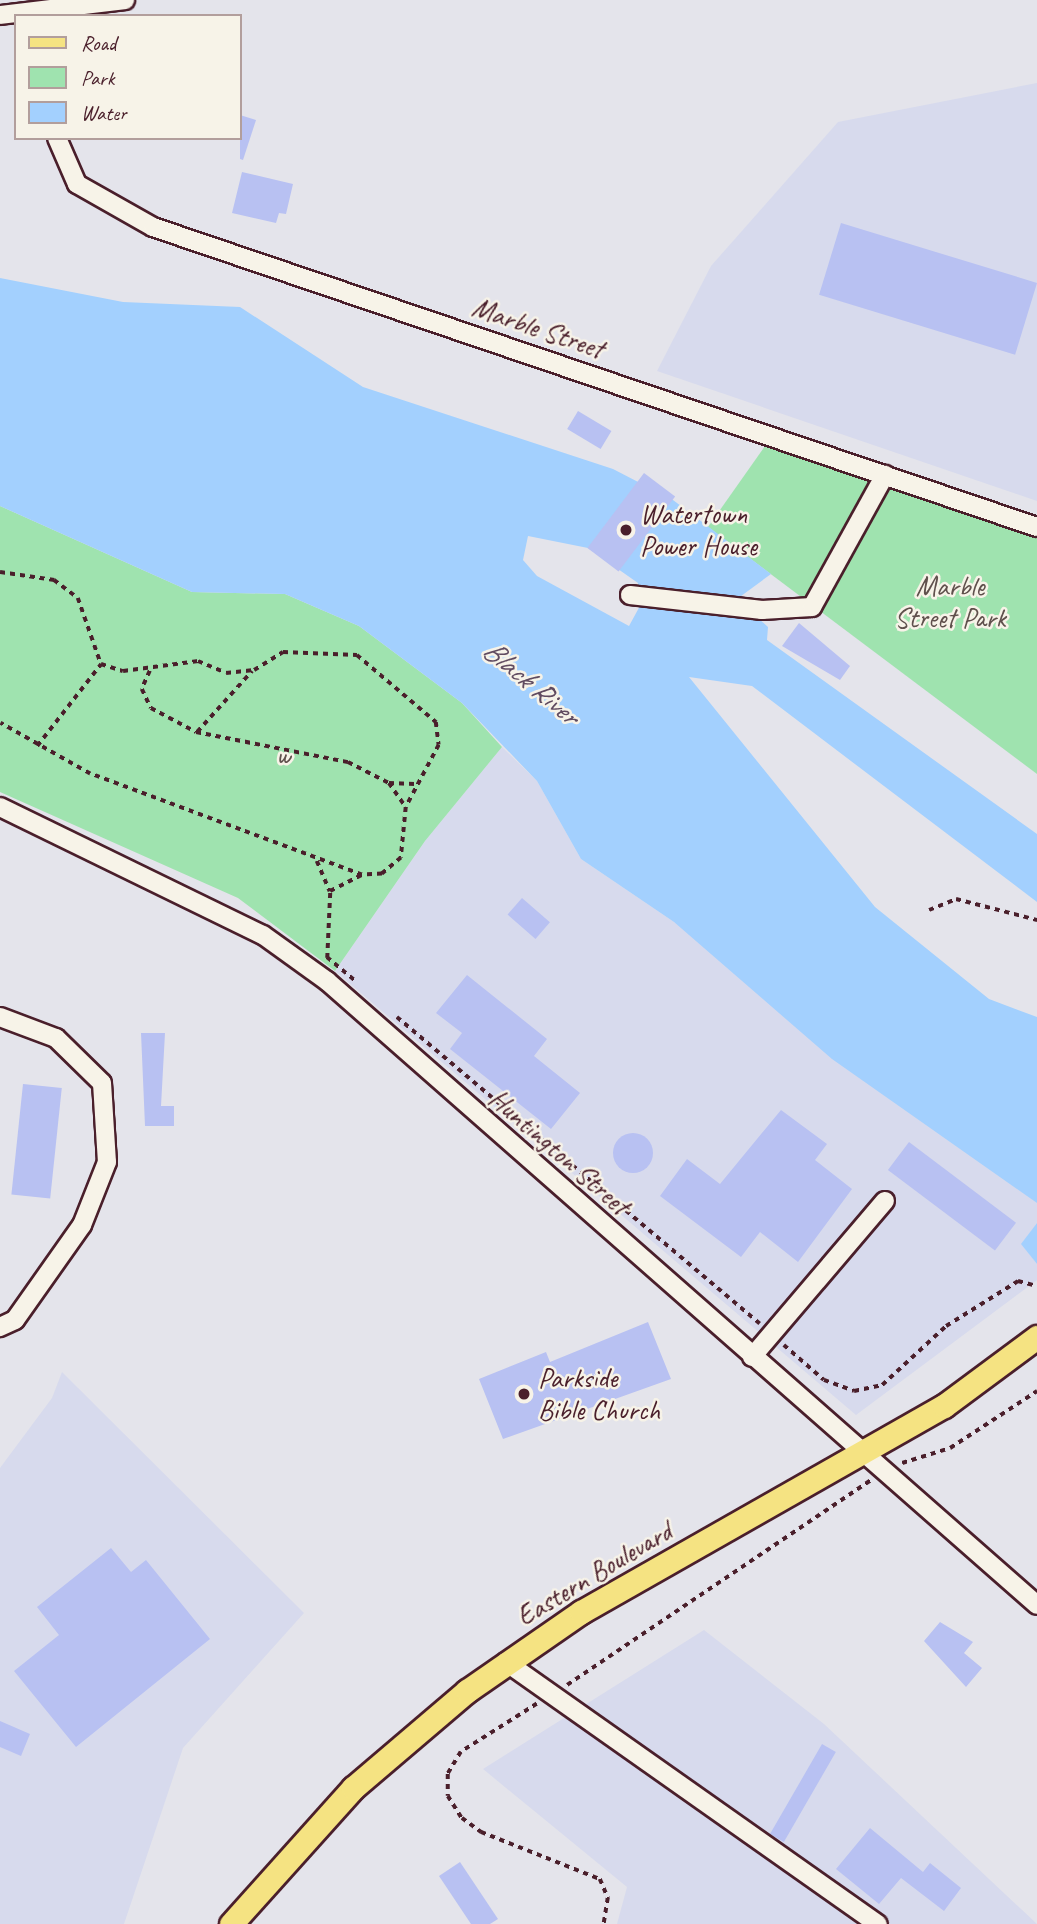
<!DOCTYPE html>
<html>
<head>
<meta charset="utf-8">
<style>
	body { margin:0 }
	#map { position:relative; width:1037px; height:1924px; overflow:hidden; background:#e4e4eb; font-family:Caveat,sans-serif }
	div>[style] { position:absolute }
	.built>* { inset:0; background:#d7daed }
	.green>* { inset:0; background:#9fe3af }
	.water>* { inset:0; background:#a3d0fe }
	.building>* { inset:0; background:#b8c1f2; transform-origin:0 0 }
	.round { border-radius:50% }
	.path>* { height:3.5px; margin-top:-1.75px; transform-origin:0; background:repeating-linear-gradient(90deg,#4a1f2b 0 5px,transparent 0 10px) }
	.roads { filter:drop-shadow(2px 0 #4a1f2b) drop-shadow(-2px 0 #4a1f2b) drop-shadow(0 2px #4a1f2b) drop-shadow(0 -2px #4a1f2b) }
	.minor>* { height:18px; margin:-9px; padding:0 9px; transform-origin:9px; border-radius:9px; background:#f7f3e8 }
	.major>* { height:23px; margin:-11.5px; padding:0 11.5px; transform-origin:11.5px; border-radius:11.5px; background:#f5e382 }
	.dots>* { width:19px; height:19px; translate:-50% -50%; box-sizing:border-box; border:4px solid #f7f3e8; border-radius:50% }
	span { translate:-50% -50%; white-space:nowrap; text-align:center; line-height:1.15; -webkit-text-stroke:5px #f7f3e8; paint-order:stroke }
	.street-label { font-size:28px; color:#4a1f2b }
	.poi-label { font-size:28px; color:#4a1f2b }
	.left { translate:0 -50%; text-align:left }
	.park-label { font-size:28px; color:#5f504c }
	.water-label { font-size:30px; color:#604b60; font-style:italic }
	.legend { position:absolute; left:14px; top:14px; width:228px; height:126px; box-sizing:border-box; background:#f7f3e8; border:2px solid #b29e9c; margin:0; padding:9px 12px; list-style:none; font-size:21px; color:#4a1f2b }
	.legend li { display:flex; align-items:center; gap:14px; height:35px }
	.legend b { width:35px; border:2px solid #b29e9c }
</style>
</head>
<body>
<div id="map">
	<div class="built">
		<i style="clip-path:polygon(1037px 83px,1037px 501px,657px 371px,711px 266px,838px 122px)"></i>
		<i style="clip-path:polygon(502px 747px,537px 781px,581px 859px,674px 922px,1037px 1203px,1037px 1223px,1022px 1244px,1037px 1264px,1037px 1280px,856px 1415px,335px 971px,425px 841px)"></i>
		<i style="clip-path:polygon(62px 1372px,304px 1613px,183px 1748px,124px 1924px,0 1924px,0 1468px,52px 1398px)"></i>
		<i style="clip-path:polygon(704px 1630px,824px 1724px,1037px 1924px,617px 1924px,627px 1887px,483px 1769px)"></i>
	</div>
	<div class="green">
		<i style="clip-path:polygon(765px 446px,1037px 538px,1037px 774px,708px 527px)"></i>
		<i style="clip-path:polygon(0 506px,192px 592px,285px 594px,359px 626px,462px 703px,502px 747px,425px 841px,335px 971px,238px 898px,0 792px)"></i>
	</div>
	<div class="water">
		<i style="clip-path:polygon(evenodd,0 278px,123px 302px,240px 307px,363px 387px,613px 469px,673px 500px,771px 574px,737px 599px,768px 627px,767px 640px,1037px 834px,1037px 902px,752px 686px,689px 677px,875px 907px,989px 999px,1037px 1017px,1037px 1203px,832px 1059px,674px 922px,581px 859px,537px 781px,462px 703px,359px 626px,285px 594px,192px 592px,0 506px,0 278px,528px 536px,588px 548px,638px 583px,641px 604px,629px 626px,537px 576px,523px 560px,528px 536px)"></i>
		<i style="clip-path:polygon(1037px 1223px,1037px 1264px,1021px 1244px)"></i>
	</div>
	<div class="building">
		<i style="clip-path:polygon(240px 115px,256px 120px,243px 160px,240px 159px)"></i>
		<i style="clip-path:polygon(242px 172px,293px 184px,286px 214px,279px 213px,276px 223px,232px 213px)"></i>
		<i style="left:841px;top:223px;width:205px;height:75px;rotate:17deg"></i>
		<i style="left:578px;top:411px;width:39px;height:21px;rotate:31deg"></i>
		<i style="left:644px;top:473px;width:39px;height:94px;rotate:37deg"></i>
		<i style="clip-path:polygon(799px 623px,850px 666px,840px 680px,782px 646px)"></i>
		<i style="left:522px;top:898px;width:37px;height:22px;rotate:41deg"></i>
		<i style="clip-path:polygon(467px 975px,547px 1039px,534px 1056px,580px 1093px,551px 1129px,450px 1049px,462px 1033px,436px 1013px)"></i>
		<i style="clip-path:polygon(141px 1033px,165px 1033px,161px 1106px,174px 1106px,174px 1126px,145px 1126px)"></i>
		<i style="left:23px;top:1084px;width:39px;height:111px;rotate:6deg"></i>
		<i style="clip-path:polygon(781px 1110px,827px 1144px,815px 1160px,852px 1189px,798px 1262px,760px 1232px,741px 1257px,660px 1196px,687px 1159px,720px 1184px)"></i>
		<i class="round" style="left:613px;top:1133px;width:40px;height:40px"></i>
		<i style="left:909px;top:1142px;width:134px;height:35px;rotate:37deg"></i>
		<i style="clip-path:polygon(648px 1322px,671px 1379px,503px 1439px,479px 1379px,546px 1352px,550px 1362px)"></i>
		<i style="clip-path:polygon(111px 1548px,131px 1572px,146px 1560px,210px 1639px,76px 1747px,14px 1671px,59px 1635px,37px 1607px)"></i>
		<i style="clip-path:polygon(940px 1622px,973px 1642px,964px 1653px,982px 1668px,966px 1687px,924px 1641px)"></i>
		<i style="clip-path:polygon(0 1721px,30px 1734px,21px 1756px,0 1747px)"></i>
		<i style="left:822px;top:1744px;width:16px;height:104px;rotate:30deg"></i>
		<i style="clip-path:polygon(870px 1828px,923px 1872px,930px 1863px,961px 1888px,944px 1911px,901px 1878px,879px 1904px,836px 1869px)"></i>
		<i style="clip-path:polygon(460px 1862px,498px 1919px,490px 1924px,471px 1924px,439px 1876px)"></i>
	</div>
	<div class="path">
		<i style="left:0;top:572px;width:55px;rotate:8.4deg"></i>
		<i style="left:54px;top:580px;width:30px;rotate:37deg"></i>
		<i style="left:78px;top:598px;width:70px;rotate:70.8deg"></i>
		<i style="left:101px;top:664px;width:23px;rotate:18deg"></i>
		<i style="left:123px;top:671px;width:76px;rotate:-7.6deg"></i>
		<i style="left:198px;top:661px;width:30px;rotate:23deg"></i>
		<i style="left:226px;top:673px;width:28px;rotate:-6deg"></i>
		<i style="left:254px;top:670px;width:34px;rotate:-32deg"></i>
		<i style="left:283px;top:652px;width:74px;rotate:2.3deg"></i>
		<i style="left:357px;top:655px;width:104px;rotate:40.3deg"></i>
		<i style="left:436px;top:722px;width:23px;rotate:83deg"></i>
		<i style="left:439px;top:745px;width:70px;rotate:118deg"></i>
		<i style="left:406px;top:807px;width:51px;rotate:95.6deg"></i>
		<i style="left:401px;top:858px;width:25px;rotate:140deg"></i>
		<i style="left:382px;top:874px;width:20px;rotate:177deg"></i>
		<i style="left:362px;top:875px;width:290px;rotate:-159.6deg"></i>
		<i style="left:90px;top:774px;width:103px;rotate:-150.5deg"></i>
		<i style="left:150px;top:671px;width:20px;rotate:114deg"></i>
		<i style="left:142px;top:689px;width:21px;rotate:65deg"></i>
		<i style="left:151px;top:708px;width:51px;rotate:28.1deg"></i>
		<i style="left:196px;top:732px;width:155px;rotate:11.2deg"></i>
		<i style="left:348px;top:762px;width:46px;rotate:27.1deg"></i>
		<i style="left:389px;top:783px;width:29px;rotate:55deg"></i>
		<i style="left:197px;top:732px;width:82px;rotate:-48deg"></i>
		<i style="left:37px;top:746px;width:104px;rotate:-52deg"></i>
		<i style="left:389px;top:783px;width:26px;rotate:2deg"></i>
		<i style="left:317px;top:861px;width:33px;rotate:67deg"></i>
		<i style="left:929px;top:910px;width:29px;rotate:-22deg"></i>
		<i style="left:956px;top:899px;width:84px;rotate:14.5deg"></i>
		<i style="left:327px;top:957px;width:39px;rotate:40deg"></i>
		<i style="left:327px;top:958px;width:67px;rotate:-87.4deg"></i>
		<i style="left:330px;top:891px;width:36px;rotate:-27deg"></i>
		<i style="left:397px;top:1017px;width:475px;rotate:40.2deg"></i>
		<i style="left:784px;top:1345px;width:53px;rotate:41.2deg"></i>
		<i style="left:824px;top:1380px;width:32px;rotate:20deg"></i>
		<i style="left:854px;top:1391px;width:29px;rotate:-12deg"></i>
		<i style="left:882px;top:1385px;width:87px;rotate:-42.7deg"></i>
		<i style="left:946px;top:1326px;width:85px;rotate:-32deg"></i>
		<i style="left:1018px;top:1281px;width:20px;rotate:15deg"></i>
		<i style="left:902px;top:1463px;width:50px;rotate:-17.4deg"></i>
		<i style="left:950px;top:1448px;width:104px;rotate:-33.2deg"></i>
		<i style="left:567px;top:1685px;width:367px;rotate:-34deg"></i>
		<i style="left:537px;top:1704px;width:90px;rotate:147.7deg"></i>
		<i style="left:461px;top:1752px;width:26px;rotate:121deg"></i>
		<i style="left:448px;top:1774px;width:22px;rotate:90deg"></i>
		<i style="left:448px;top:1796px;width:26px;rotate:58deg"></i>
		<i style="left:462px;top:1818px;width:24px;rotate:36deg"></i>
		<i style="left:481px;top:1832px;width:128px;rotate:21.6deg"></i>
		<i style="left:600px;top:1879px;width:21px;rotate:67deg"></i>
		<i style="left:608px;top:1898px;width:26px;rotate:99deg"></i>
	</div>
	<div class="roads">
		<div class="minor">
			<i style="left:0;top:15px;width:126px;rotate:-6.8deg"></i>
			<i style="left:57px;top:138px;width:50px;rotate:66.5deg"></i>
			<i style="left:77px;top:184px;width:87px;rotate:29.5deg"></i>
			<i style="left:153px;top:227px;width:934px;rotate:18.75deg"></i>
			<i style="left:630px;top:595px;width:133px;rotate:6.5deg"></i>
			<i style="left:762px;top:610px;width:50px;rotate:-3.4deg"></i>
			<i style="left:812px;top:607px;width:151px;rotate:-61.1deg"></i>
			<i style="left:0;top:807px;width:292px;rotate:26deg"></i>
			<i style="left:263px;top:935px;width:79px;rotate:35.7deg"></i>
			<i style="left:327px;top:981px;width:945px;rotate:41.31deg"></i>
			<i style="left:0;top:1017px;width:60px;rotate:20.6deg"></i>
			<i style="left:56px;top:1038px;width:64px;rotate:44.4deg"></i>
			<i style="left:102px;top:1083px;width:79px;rotate:86.4deg"></i>
			<i style="left:107px;top:1162px;width:68px;rotate:111.6deg"></i>
			<i style="left:82px;top:1225px;width:116px;rotate:125.2deg"></i>
			<i style="left:15px;top:1320px;width:17px;rotate:155deg"></i>
			<i style="left:752px;top:1357px;width:205px;rotate:-49.6deg"></i>
			<i style="left:506px;top:1662px;width:455px;rotate:35.2deg"></i>
		</div>
		<div class="major">
			<i style="left:231px;top:1924px;width:183px;rotate:-48.1deg"></i>
			<i style="left:353px;top:1788px;width:150px;rotate:-40.4deg"></i>
			<i style="left:467px;top:1691px;width:139px;rotate:-34.7deg"></i>
			<i style="left:581px;top:1612px;width:417px;rotate:-29.6deg"></i>
			<i style="left:944px;top:1406px;width:116px;rotate:-36.6deg"></i>
		</div>
	</div>
	<div class="dots">
		<i style="left:626px;top:530px;background:#4a1f2b"></i>
		<i style="left:524px;top:1394px;background:#4a1f2b"></i>
	</div>
	<div class="street-label">
		<span style="left:538px;top:328px;rotate:19deg">Marble Street</span>
		<span style="left:559px;top:1152px;rotate:41deg">Huntington Street</span>
		<span style="left:594px;top:1574px;rotate:-31deg">Eastern Boulevard</span>
	</div>
	<div class="poi-label">
		<span class="left" style="left:640px;top:530px">Watertown<br>Power House</span>
		<span class="left" style="left:538px;top:1394px">Parkside<br>Bible Church</span>
	</div>
	<div class="park-label">
		<span style="left:950px;top:602px">Marble<br>Street Park</span>
		<span style="left:283px;top:755px">w</span>
	</div>
	<div class="water-label">
		<span style="left:531px;top:682px;rotate:40deg">Black River</span>
	</div>
	<ul class="legend">
	<li><b style="height:9px;background:#f5e382"></b>Road</li>
	<li><b style="height:19px;background:#9fe3af"></b>Park</li>
	<li><b style="height:19px;background:#a3d0fe"></b>Water</li>
	</ul>
</div>
</body>
</html>
